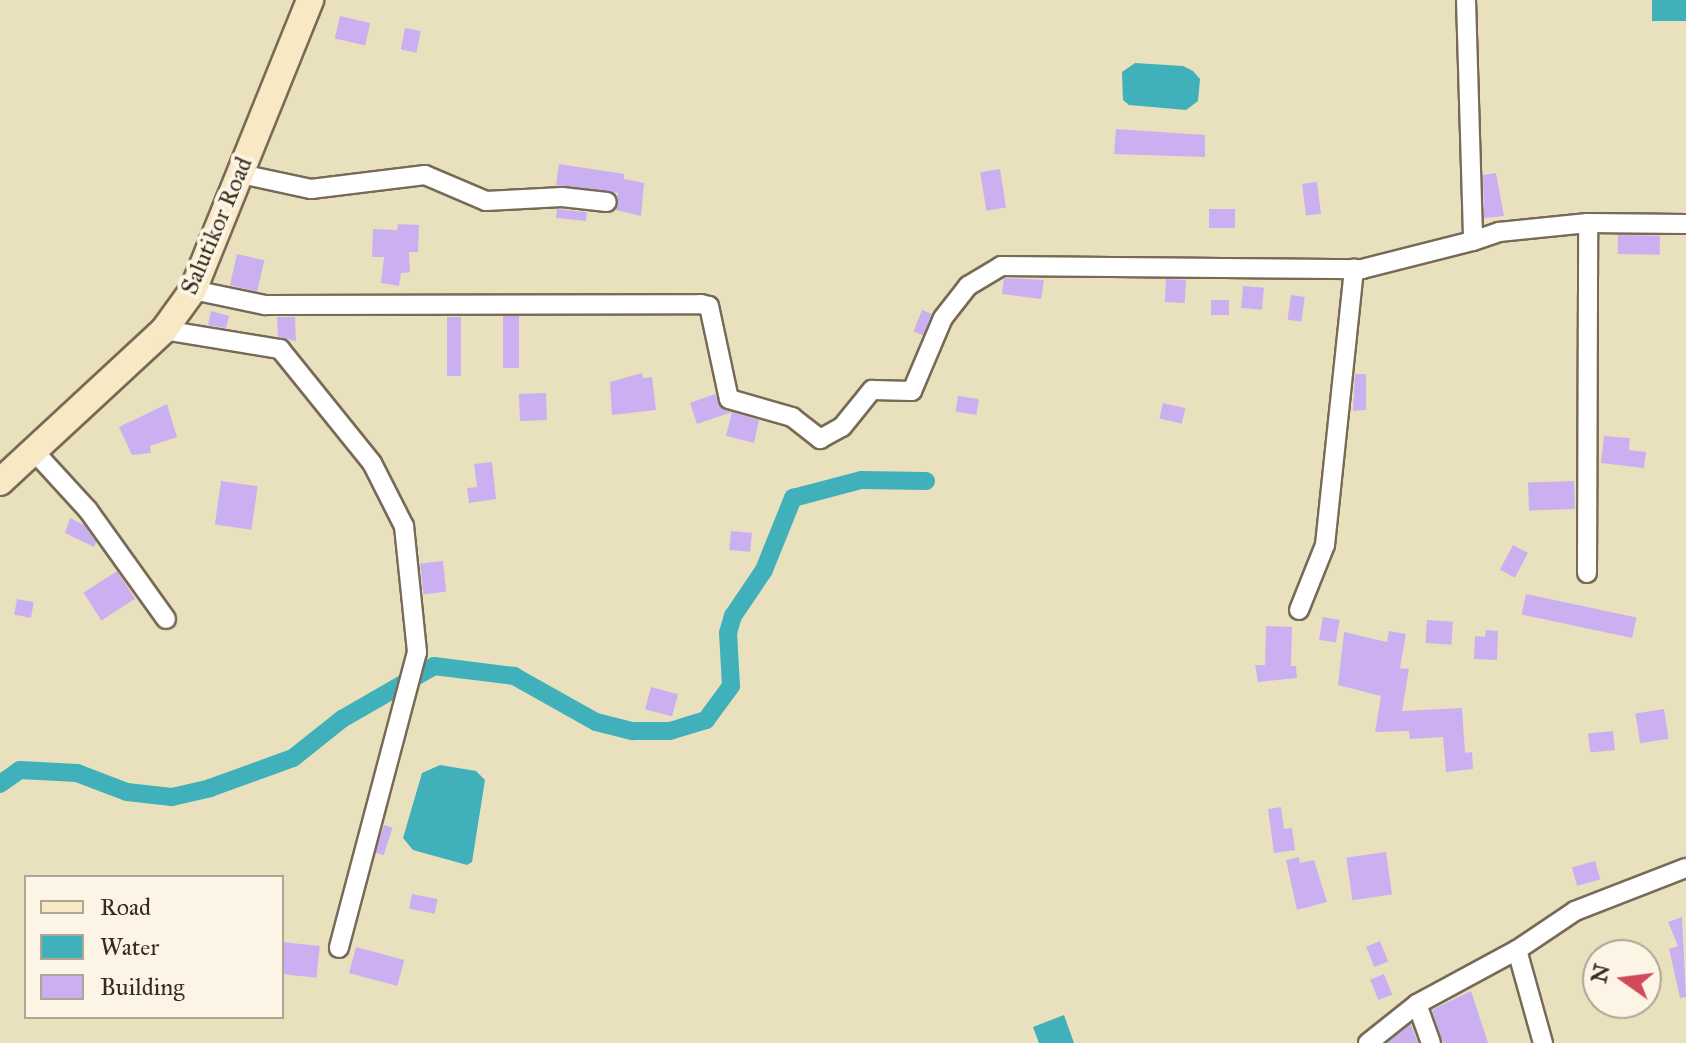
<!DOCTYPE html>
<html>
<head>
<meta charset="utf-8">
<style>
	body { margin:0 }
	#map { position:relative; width:1686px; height:1043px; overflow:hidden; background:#e9e1be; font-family:"IM FELL Great Primer",serif }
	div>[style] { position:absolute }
	.water>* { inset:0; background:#40b0ba; transform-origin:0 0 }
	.canal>* { height:18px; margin:-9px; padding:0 9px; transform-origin:9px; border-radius:9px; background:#40b0ba }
	.building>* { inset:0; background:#cab0f1; transform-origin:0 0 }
	.roads { filter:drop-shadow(2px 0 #786a56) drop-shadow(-2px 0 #786a56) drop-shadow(0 2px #786a56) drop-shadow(0 -2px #786a56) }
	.minor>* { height:18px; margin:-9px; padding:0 9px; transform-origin:9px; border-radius:9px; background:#fff }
	.secondary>* { height:26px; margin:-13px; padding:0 13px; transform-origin:13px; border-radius:13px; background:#f8e8c3 }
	span { translate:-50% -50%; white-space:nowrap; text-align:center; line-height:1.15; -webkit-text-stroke:8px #fcf5e5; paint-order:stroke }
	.street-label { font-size:24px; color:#3b2a1e }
	.legend { position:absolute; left:24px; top:875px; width:260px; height:144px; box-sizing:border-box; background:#fcf5e5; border:2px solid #afa495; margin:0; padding:10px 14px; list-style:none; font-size:24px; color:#3b2a1e }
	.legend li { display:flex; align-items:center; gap:16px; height:40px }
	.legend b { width:40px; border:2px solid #afa495 }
	.north { position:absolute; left:1582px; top:939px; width:80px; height:80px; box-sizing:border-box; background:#fcf5e5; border:2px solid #afa495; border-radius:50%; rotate:284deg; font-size:22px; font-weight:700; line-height:32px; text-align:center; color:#3b2a1e }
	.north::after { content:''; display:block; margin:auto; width:28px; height:36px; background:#d1495b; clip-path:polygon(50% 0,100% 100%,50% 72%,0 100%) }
</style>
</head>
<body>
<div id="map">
	<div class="water">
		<i style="left:1652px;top:0;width:34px;height:21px"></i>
		<i style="clip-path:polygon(1135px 63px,1183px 66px,1193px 71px,1200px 79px,1198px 101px,1186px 110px,1129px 105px,1123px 100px,1122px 72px)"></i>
		<i style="clip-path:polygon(440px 765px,476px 771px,485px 780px,472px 862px,467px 865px,413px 850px,403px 838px,422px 773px)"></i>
		<i style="clip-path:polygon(1064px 1015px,1074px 1043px,1039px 1043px,1033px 1027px)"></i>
	</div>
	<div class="canal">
		<i style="left:0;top:784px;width:24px;rotate:-35deg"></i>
		<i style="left:20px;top:770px;width:57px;rotate:3deg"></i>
		<i style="left:77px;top:773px;width:53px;rotate:20.8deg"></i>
		<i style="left:127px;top:792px;width:45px;rotate:6.3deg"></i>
		<i style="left:172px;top:797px;width:39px;rotate:-13deg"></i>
		<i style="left:210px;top:788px;width:88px;rotate:-19.9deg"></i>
		<i style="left:293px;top:758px;width:63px;rotate:-38.5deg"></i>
		<i style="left:342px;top:719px;width:106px;rotate:-29.9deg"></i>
		<i style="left:434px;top:666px;width:81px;rotate:7.1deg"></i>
		<i style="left:514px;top:676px;width:94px;rotate:29.3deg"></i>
		<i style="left:596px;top:722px;width:38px;rotate:14deg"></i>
		<i style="left:633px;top:731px;width:37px"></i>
		<i style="left:670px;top:731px;width:38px;rotate:-17deg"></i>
		<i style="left:706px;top:720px;width:42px;rotate:-53.7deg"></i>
		<i style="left:731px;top:686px;width:53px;rotate:-93.2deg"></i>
		<i style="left:728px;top:633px;width:18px;rotate:-74deg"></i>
		<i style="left:733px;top:616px;width:55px;rotate:-56deg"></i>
		<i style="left:764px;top:570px;width:78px;rotate:-68.1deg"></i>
		<i style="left:793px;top:498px;width:70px;rotate:-14.8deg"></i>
		<i style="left:861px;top:480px;width:65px;rotate:0.9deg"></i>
	</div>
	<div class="building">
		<i style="left:340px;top:16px;width:31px;height:23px;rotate:13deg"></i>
		<i style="left:405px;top:28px;width:16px;height:22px;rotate:11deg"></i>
		<i style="clip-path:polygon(1116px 129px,1205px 135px,1205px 157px,1114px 154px)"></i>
		<i style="clip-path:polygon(559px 164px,624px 174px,624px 179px,644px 183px,641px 216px,616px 210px,618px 193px,556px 185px)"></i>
		<i style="left:1000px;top:169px;width:39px;height:20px;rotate:81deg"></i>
		<i style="clip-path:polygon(1496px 173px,1504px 216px,1484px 218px,1483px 175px)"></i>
		<i style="left:1317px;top:182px;width:32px;height:15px;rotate:83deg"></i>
		<i style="left:557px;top:209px;width:30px;height:9px;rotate:6deg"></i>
		<i style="left:1209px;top:209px;width:26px;height:19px"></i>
		<i style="clip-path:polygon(398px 224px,419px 225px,418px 252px,409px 252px,410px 272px,401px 273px,399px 286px,381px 283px,384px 257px,372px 257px,373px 229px,397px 230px)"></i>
		<i style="left:1618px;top:235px;width:42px;height:19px;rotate:1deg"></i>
		<i style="left:237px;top:254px;width:28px;height:32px;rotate:13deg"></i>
		<i style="clip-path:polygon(1004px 278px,1044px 280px,1041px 299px,1002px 294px)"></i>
		<i style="left:1166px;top:279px;width:20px;height:23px;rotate:3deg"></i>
		<i style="left:1243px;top:286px;width:21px;height:22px;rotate:5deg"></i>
		<i style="left:1291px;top:295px;width:14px;height:25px;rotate:8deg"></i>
		<i style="left:1211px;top:300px;width:18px;height:15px"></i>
		<i style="left:922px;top:310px;width:11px;height:23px;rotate:22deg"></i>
		<i style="clip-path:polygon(211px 311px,229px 316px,226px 328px,208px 325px)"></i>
		<i style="left:503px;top:316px;width:16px;height:52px"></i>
		<i style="clip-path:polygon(277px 317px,295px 317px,296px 341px,278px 337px)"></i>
		<i style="left:447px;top:317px;width:14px;height:59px"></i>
		<i style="clip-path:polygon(642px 373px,643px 378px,652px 377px,656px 410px,612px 415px,610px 382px)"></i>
		<i style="clip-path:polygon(1355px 374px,1366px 374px,1366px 410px,1353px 411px)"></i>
		<i style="left:546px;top:393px;width:27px;height:27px;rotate:88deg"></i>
		<i style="clip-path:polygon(715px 394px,725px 410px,759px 420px,754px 443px,726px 436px,732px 412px,697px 424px,690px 403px)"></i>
		<i style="left:958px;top:396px;width:21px;height:16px;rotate:8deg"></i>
		<i style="left:1163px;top:403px;width:23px;height:16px;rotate:13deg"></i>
		<i style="clip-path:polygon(167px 404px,177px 437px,150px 446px,151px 453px,132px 455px,119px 427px)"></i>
		<i style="clip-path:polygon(1604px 436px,1630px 438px,1629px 450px,1646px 452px,1644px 468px,1601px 463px)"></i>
		<i style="clip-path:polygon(492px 462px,496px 499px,469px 503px,467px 488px,477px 487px,474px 464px)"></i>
		<i style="left:221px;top:481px;width:37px;height:44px;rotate:8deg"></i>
		<i style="left:1574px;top:481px;width:28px;height:46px;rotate:88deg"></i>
		<i style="clip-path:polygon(70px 518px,84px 525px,96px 542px,94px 547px,65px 533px)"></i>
		<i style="left:731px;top:531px;width:21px;height:19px;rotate:5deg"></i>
		<i style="left:1513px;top:545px;width:17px;height:28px;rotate:28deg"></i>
		<i style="left:443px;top:561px;width:31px;height:23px;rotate:84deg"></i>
		<i style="left:117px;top:571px;width:33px;height:40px;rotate:57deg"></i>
		<i style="left:1526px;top:594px;width:113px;height:21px;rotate:12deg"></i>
		<i style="left:17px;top:599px;width:17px;height:16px;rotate:10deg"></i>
		<i style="left:1323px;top:617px;width:17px;height:23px;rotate:10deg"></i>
		<i style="left:1427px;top:620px;width:26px;height:23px;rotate:4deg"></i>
		<i style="clip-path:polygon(1266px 626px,1292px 627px,1291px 666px,1296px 666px,1297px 678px,1258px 682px,1255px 665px,1265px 665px)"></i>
		<i style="clip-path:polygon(1486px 630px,1498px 631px,1497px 660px,1474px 659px,1475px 636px,1485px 637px)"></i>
		<i style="clip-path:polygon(1389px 631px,1406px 634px,1400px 668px,1409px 669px,1402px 711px,1462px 708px,1465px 753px,1472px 752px,1473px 769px,1446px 772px,1443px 737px,1410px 739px,1409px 731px,1375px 732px,1381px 696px,1338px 685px,1344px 632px,1387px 642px)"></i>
		<i style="left:651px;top:687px;width:28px;height:23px;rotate:15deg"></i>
		<i style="left:1664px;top:709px;width:30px;height:29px;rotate:81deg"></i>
		<i style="left:1613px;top:731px;width:19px;height:25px;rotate:84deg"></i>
		<i style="clip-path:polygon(1281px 807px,1284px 829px,1292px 828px,1295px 850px,1274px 853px,1268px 809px)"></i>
		<i style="left:384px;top:825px;width:9px;height:29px;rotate:18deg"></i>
		<i style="left:1386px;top:852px;width:43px;height:40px;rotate:82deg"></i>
		<i style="clip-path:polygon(1299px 857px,1300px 863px,1314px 860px,1327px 902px,1297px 910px,1286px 860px)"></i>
		<i style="left:1595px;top:861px;width:19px;height:24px;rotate:74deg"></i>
		<i style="left:412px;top:894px;width:26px;height:15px;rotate:11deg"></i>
		<i style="clip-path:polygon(1682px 917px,1686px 997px,1680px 998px,1669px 949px,1678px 946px,1668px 922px)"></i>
		<i style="left:1380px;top:941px;width:22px;height:15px;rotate:68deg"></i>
		<i style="left:282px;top:942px;width:38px;height:32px;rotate:6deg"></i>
		<i style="left:356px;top:947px;width:50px;height:27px;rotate:15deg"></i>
		<i style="left:1384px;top:974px;width:22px;height:15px;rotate:68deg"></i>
		<i style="clip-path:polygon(1471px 991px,1488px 1043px,1443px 1043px,1432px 1010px)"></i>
		<i style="clip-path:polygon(1411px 1024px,1418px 1043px,1387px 1043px)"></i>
	</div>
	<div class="roads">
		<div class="minor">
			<i style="left:1466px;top:0;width:241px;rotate:88.3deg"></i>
			<i style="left:1473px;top:241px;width:28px;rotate:-19deg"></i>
			<i style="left:1499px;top:232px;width:89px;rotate:-5.8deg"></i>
			<i style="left:1588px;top:223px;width:98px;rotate:0.6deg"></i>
			<i style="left:241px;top:174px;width:72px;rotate:12.1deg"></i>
			<i style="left:311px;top:189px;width:115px;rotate:-7deg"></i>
			<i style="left:425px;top:175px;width:66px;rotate:23.1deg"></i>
			<i style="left:486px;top:201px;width:76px;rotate:-3deg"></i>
			<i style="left:562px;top:197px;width:45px;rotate:6.3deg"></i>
			<i style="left:193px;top:290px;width:74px;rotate:11.8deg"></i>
			<i style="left:265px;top:305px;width:436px;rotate:-0.1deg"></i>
			<i style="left:701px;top:304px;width:8px;rotate:14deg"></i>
			<i style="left:709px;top:306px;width:95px;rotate:77.9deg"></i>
			<i style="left:729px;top:399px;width:66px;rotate:15.9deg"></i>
			<i style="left:792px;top:417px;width:36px;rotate:38deg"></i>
			<i style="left:820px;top:439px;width:25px;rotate:-29deg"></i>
			<i style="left:842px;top:427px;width:48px;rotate:-51deg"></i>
			<i style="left:872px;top:390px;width:40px;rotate:1.4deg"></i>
			<i style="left:912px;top:391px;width:79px;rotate:-67deg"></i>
			<i style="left:943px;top:318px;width:41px;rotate:-52deg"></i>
			<i style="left:968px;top:286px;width:39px;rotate:-31deg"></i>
			<i style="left:1001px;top:266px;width:361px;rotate:0.5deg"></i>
			<i style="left:1362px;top:269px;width:114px;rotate:-14.2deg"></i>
			<i style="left:164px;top:330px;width:118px;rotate:9.3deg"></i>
			<i style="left:280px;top:349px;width:146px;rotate:51.1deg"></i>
			<i style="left:372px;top:463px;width:71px;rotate:63.1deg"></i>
			<i style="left:404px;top:526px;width:127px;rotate:84.1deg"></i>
			<i style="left:417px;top:652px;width:306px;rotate:104.8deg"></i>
			<i style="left:33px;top:450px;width:81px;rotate:47.5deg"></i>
			<i style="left:88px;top:510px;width:134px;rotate:54.4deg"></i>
			<i style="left:1587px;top:573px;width:350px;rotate:-89.8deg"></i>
			<i style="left:1299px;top:610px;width:70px;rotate:-68.2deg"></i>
			<i style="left:1325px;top:545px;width:278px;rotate:-84deg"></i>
			<i style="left:1517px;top:950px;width:97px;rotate:74.4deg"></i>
			<i style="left:1417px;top:1004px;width:41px;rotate:70.3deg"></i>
			<i style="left:1368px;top:1043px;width:63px;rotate:-38.5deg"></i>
			<i style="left:1417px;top:1004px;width:114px;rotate:-28.4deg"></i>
			<i style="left:1517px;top:950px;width:70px;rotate:-33.9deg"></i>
			<i style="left:1575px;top:911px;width:119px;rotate:-21.2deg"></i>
		</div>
		<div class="secondary">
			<i style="left:0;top:482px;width:224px;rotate:-42.8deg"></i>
			<i style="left:164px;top:330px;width:49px;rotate:-54.1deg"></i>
			<i style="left:193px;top:290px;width:313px;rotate:-68deg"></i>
		</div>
	</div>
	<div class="street-label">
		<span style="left:217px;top:226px;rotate:-67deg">Salutikor Road</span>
	</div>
	<ul class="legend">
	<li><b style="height:10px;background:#f8e8c3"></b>Road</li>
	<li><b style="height:22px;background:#40b0ba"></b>Water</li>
	<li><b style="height:22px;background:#cab0f1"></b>Building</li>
	</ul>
	<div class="north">N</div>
</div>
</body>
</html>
